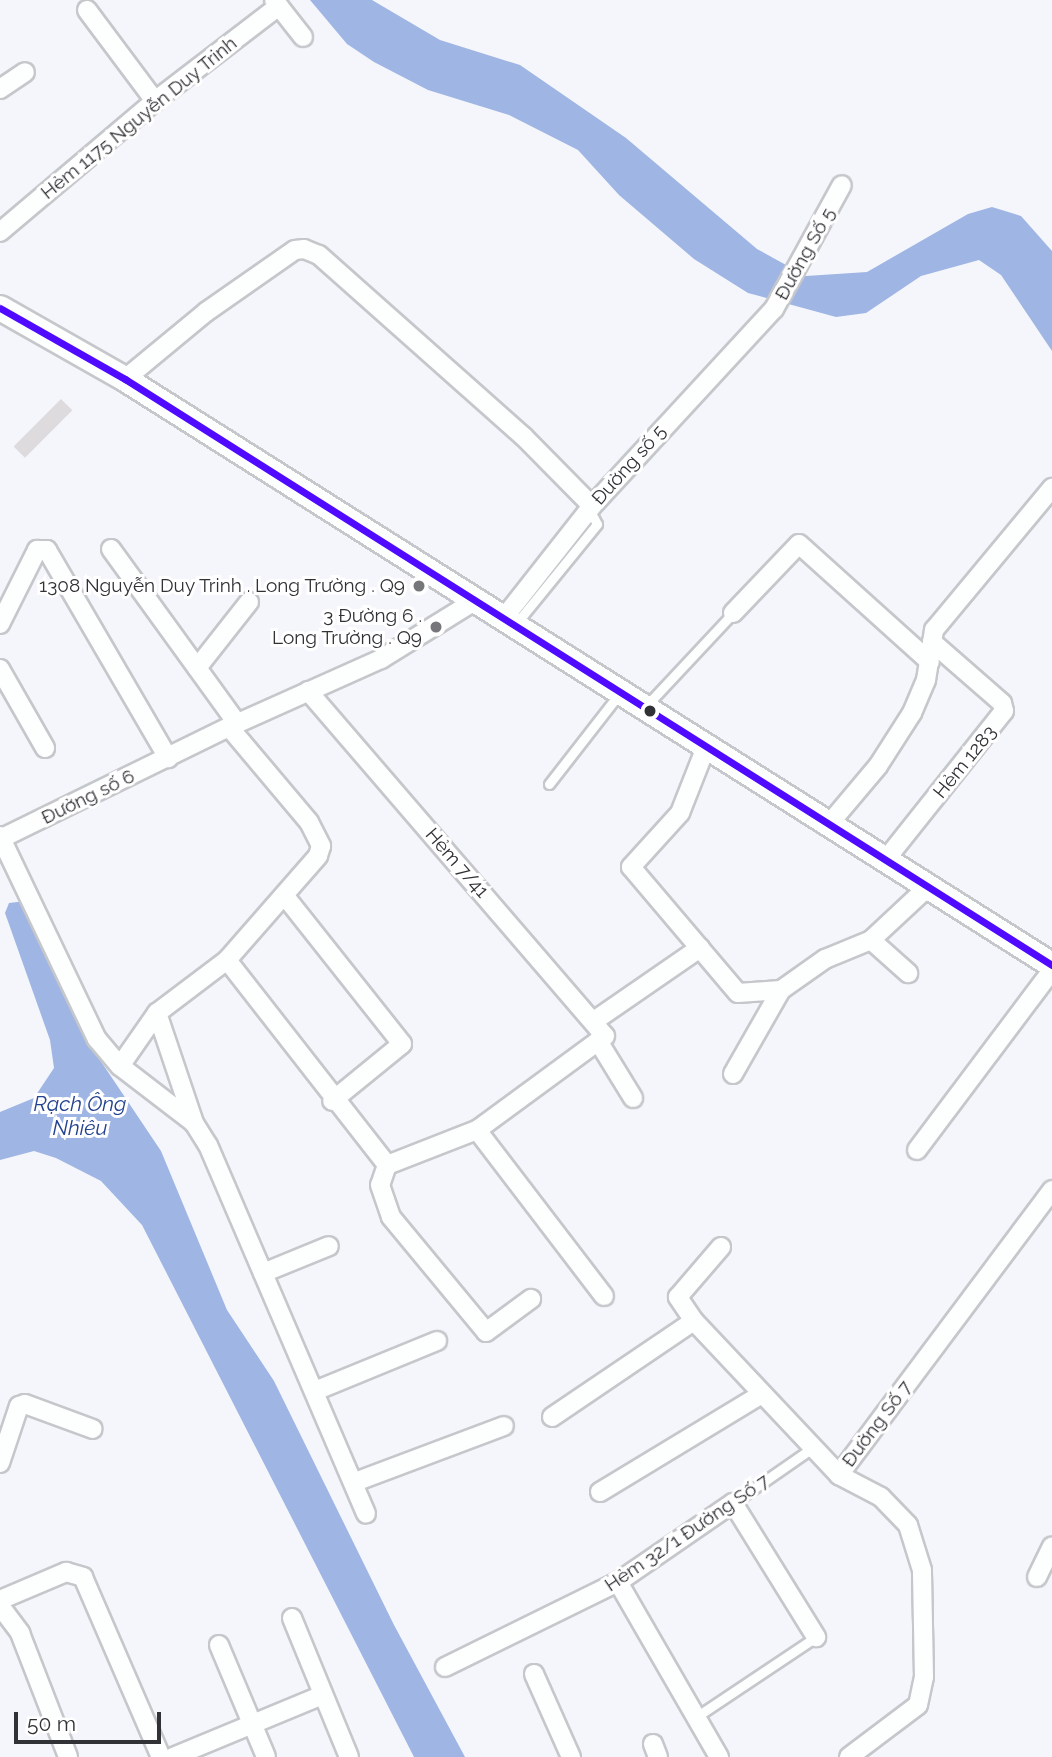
<!DOCTYPE html>
<html>
<head>
<meta charset="utf-8">
<style>
	body { margin:0 }
	#map { position:relative; width:1052px; height:1757px; overflow:hidden; background:#f4f6fb; font-family:Raleway,sans-serif }
	div>[style] { position:absolute }
	.water>* { inset:0; background:#9fb5e4 }
	.building>* { inset:0; background:#dddbde; transform-origin:0 0 }
	.roads { filter:drop-shadow(2px 0 #c5c7cb) drop-shadow(-2px 0 #c5c7cb) drop-shadow(0 2px #c5c7cb) drop-shadow(0 -2px #c5c7cb) }
	.lane>* { height:9px; margin:-4.5px; padding:0 4.5px; transform-origin:4.5px; border-radius:4.5px; background:#fdfefe }
	.street>* { height:18px; margin:-9px; padding:0 9px; transform-origin:9px; border-radius:9px; background:#fdfefe }
	.secondary>* { height:24px; margin:-12px; padding:0 12px; transform-origin:12px; border-radius:12px; background:#fdfefe }
	.bus-1>* { height:7px; margin:-3.5px; padding:0 3.5px; transform-origin:3.5px; border-radius:3.5px; background:#4f0aff }
	.dots>* { width:19px; height:19px; translate:-50% -50%; box-sizing:border-box; border:4px solid #fff; border-radius:50% }
	span { translate:-50% -50%; white-space:nowrap; text-align:center; line-height:1.15; -webkit-text-stroke:6px #fff; paint-order:stroke }
	.street-label { font-size:19px; color:#303236 }
	.poi-label { font-size:19px; color:#303236 }
	.right { translate:-100% -50%; text-align:right }
	.water-label { font-size:21px; color:#23428f; font-style:italic }
	.scale { position:absolute; left:14px; top:1712px; width:147px; height:32px; box-sizing:border-box; border:4px solid #303236; border-top:0; padding-left:9px; font-size:21px; line-height:24px; white-space:nowrap; color:#303236; -webkit-text-stroke:5px #fff; paint-order:stroke }
</style>
</head>
<body>
<div id="map">
	<div class="water">
		<i style="clip-path:polygon(310px 0,372px 0,440px 40px,520px 65px,626px 138px,757px 249px,806px 276px,867px 272px,968px 214px,992px 207px,1021px 216px,1052px 251px,1052px 351px,1001px 275px,979px 260px,921px 276px,866px 313px,836px 317px,748px 293px,694px 259px,619px 195px,578px 150px,509px 115px,428px 90px,374px 62px,347px 44px)"></i>
		<i style="clip-path:polygon(26px 901px,102px 1063px,161px 1151px,227px 1310px,274px 1381px,394px 1625px,465px 1757px,414px 1757px,142px 1225px,101px 1181px,56px 1158px,34px 1151px,0 1160px,0 1112px,34px 1098px,54px 1068px,50px 1040px,5px 913px,9px 903px)"></i>
	</div>
	<div class="building">
		<i style="left:61px;top:399px;width:16px;height:67px;rotate:45deg"></i>
	</div>
	<div class="roads">
		<div class="lane">
			<i style="left:515px;top:625px;width:130px;rotate:-50.9deg"></i>
			<i style="left:597px;top:524px;width:17px;rotate:-118deg"></i>
			<i style="left:646px;top:706px;width:127px;rotate:-46.9deg"></i>
			<i style="left:549px;top:784px;width:114px;rotate:-52.1deg"></i>
			<i style="left:733px;top:1503px;width:96px;rotate:-34.8deg"></i>
			<i style="left:696px;top:1717px;width:144px;rotate:-33.7deg"></i>
		</div>
		<div class="street">
			<i style="left:274px;top:0;width:47px;rotate:51.9deg"></i>
			<i style="left:87px;top:10px;width:114px;rotate:53.2deg"></i>
			<i style="left:0;top:89px;width:30px;rotate:-34deg"></i>
			<i style="left:0;top:232px;width:203px;rotate:-40.2deg"></i>
			<i style="left:155px;top:101px;width:156px;rotate:-37.5deg"></i>
			<i style="left:125px;top:379px;width:105px;rotate:-39.6deg"></i>
			<i style="left:206px;top:312px;width:108px;rotate:-34.9deg"></i>
			<i style="left:295px;top:250px;width:9px;rotate:-6deg"></i>
			<i style="left:304px;top:249px;width:16px;rotate:22deg"></i>
			<i style="left:319px;top:255px;width:273px;rotate:41.6deg"></i>
			<i style="left:523px;top:436px;width:98px;rotate:45.4deg"></i>
			<i style="left:111px;top:549px;width:215px;rotate:54.1deg"></i>
			<i style="left:733px;top:613px;width:95px;rotate:-46.3deg"></i>
			<i style="left:799px;top:544px;width:176px;rotate:42deg"></i>
			<i style="left:503px;top:619px;width:144px;rotate:-51.8deg"></i>
			<i style="left:592px;top:506px;width:268px;rotate:-47.3deg"></i>
			<i style="left:774px;top:309px;width:141px;rotate:-61.3deg"></i>
			<i style="left:0;top:624px;width:83px;rotate:-63.4deg"></i>
			<i style="left:37px;top:550px;width:10px"></i>
			<i style="left:47px;top:550px;width:241px;rotate:59.8deg"></i>
			<i style="left:197px;top:668px;width:84px;rotate:-51.8deg"></i>
			<i style="left:0;top:669px;width:91px;rotate:60.3deg"></i>
			<i style="left:308px;top:691px;width:455px;rotate:49.3deg"></i>
			<i style="left:605px;top:1036px;width:159px;rotate:143.7deg"></i>
			<i style="left:229px;top:727px;width:124px;rotate:49.9deg"></i>
			<i style="left:309px;top:822px;width:27px;rotate:63deg"></i>
			<i style="left:321px;top:846px;width:10px;rotate:107deg"></i>
			<i style="left:318px;top:856px;width:138px;rotate:131.2deg"></i>
			<i style="left:227px;top:960px;width:260px;rotate:52deg"></i>
			<i style="left:387px;top:1165px;width:21px;rotate:109deg"></i>
			<i style="left:380px;top:1185px;width:34px;rotate:71deg"></i>
			<i style="left:391px;top:1217px;width:149px;rotate:50.4deg"></i>
			<i style="left:486px;top:1332px;width:56px;rotate:-36.3deg"></i>
			<i style="left:706px;top:747px;width:71px;rotate:111.5deg"></i>
			<i style="left:680px;top:813px;width:73px;rotate:132.2deg"></i>
			<i style="left:631px;top:867px;width:165px;rotate:49.7deg"></i>
			<i style="left:738px;top:993px;width:43px;rotate:-4deg"></i>
			<i style="left:830px;top:823px;width:75px;rotate:-49.9deg"></i>
			<i style="left:878px;top:766px;width:63px;rotate:-57.3deg"></i>
			<i style="left:912px;top:713px;width:36px;rotate:-67deg"></i>
			<i style="left:926px;top:680px;width:51px;rotate:-80.9deg"></i>
			<i style="left:934px;top:630px;width:185px;rotate:-50.3deg"></i>
			<i style="left:0;top:836px;width:225px;rotate:64.5deg"></i>
			<i style="left:97px;top:1039px;width:35px;rotate:50deg"></i>
			<i style="left:120px;top:1066px;width:93px;rotate:37.6deg"></i>
			<i style="left:194px;top:1123px;width:26px;rotate:58deg"></i>
			<i style="left:208px;top:1145px;width:401px;rotate:66.8deg"></i>
			<i style="left:0;top:839px;width:255px;rotate:-26.1deg"></i>
			<i style="left:229px;top:727px;width:167px;rotate:-24.1deg"></i>
			<i style="left:381px;top:659px;width:108px;rotate:-31.8deg"></i>
			<i style="left:887px;top:858px;width:188px;rotate:-51.5deg"></i>
			<i style="left:1004px;top:711px;width:8px;rotate:-104deg"></i>
			<i style="left:1002px;top:703px;width:93px;rotate:-138.9deg"></i>
			<i style="left:284px;top:895px;width:190px;rotate:51.6deg"></i>
			<i style="left:402px;top:1044px;width:90px;rotate:140.8deg"></i>
			<i style="left:871px;top:940px;width:50px;rotate:41.7deg"></i>
			<i style="left:157px;top:1013px;width:88px;rotate:-37.1deg"></i>
			<i style="left:594px;top:1021px;width:129px;rotate:-34.6deg"></i>
			<i style="left:598px;top:1041px;width:67px;rotate:58.4deg"></i>
			<i style="left:120px;top:1066px;width:65px;rotate:-55.1deg"></i>
			<i style="left:157px;top:1013px;width:116px;rotate:71.4deg"></i>
			<i style="left:733px;top:1074px;width:97px;rotate:-60.3deg"></i>
			<i style="left:781px;top:990px;width:54px;rotate:-35.2deg"></i>
			<i style="left:825px;top:959px;width:50px;rotate:-22.4deg"></i>
			<i style="left:871px;top:940px;width:79px;rotate:-43deg"></i>
			<i style="left:917px;top:1150px;width:225px;rotate:-53.1deg"></i>
			<i style="left:387px;top:1165px;width:97px;rotate:-21.3deg"></i>
			<i style="left:477px;top:1130px;width:209px;rotate:52.6deg"></i>
			<i style="left:263px;top:1273px;width:71px;rotate:-22.2deg"></i>
			<i style="left:694px;top:1321px;width:212px;rotate:46.7deg"></i>
			<i style="left:315px;top:1391px;width:132px;rotate:-22.3deg"></i>
			<i style="left:552px;top:1417px;width:171px;rotate:-34.1deg"></i>
			<i style="left:694px;top:1321px;width:29px;rotate:-124deg"></i>
			<i style="left:678px;top:1297px;width:66px;rotate:-49.3deg"></i>
			<i style="left:0;top:1463px;width:60px;rotate:-71.6deg"></i>
			<i style="left:19px;top:1406px;width:6px;rotate:-18deg"></i>
			<i style="left:25px;top:1404px;width:72px;rotate:20.2deg"></i>
			<i style="left:355px;top:1482px;width:159px;rotate:-20.6deg"></i>
			<i style="left:600px;top:1492px;width:187px;rotate:-31.2deg"></i>
			<i style="left:1037px;top:1577px;width:34px;rotate:-64deg"></i>
			<i style="left:618px;top:1582px;width:202px;rotate:60deg"></i>
			<i style="left:0;top:1600px;width:72px;rotate:-23deg"></i>
			<i style="left:66px;top:1572px;width:18px;rotate:16deg"></i>
			<i style="left:83px;top:1577px;width:196px;rotate:66.6deg"></i>
			<i style="left:0;top:1606px;width:34px;rotate:53deg"></i>
			<i style="left:20px;top:1633px;width:133px;rotate:68.8deg"></i>
			<i style="left:292px;top:1618px;width:150px;rotate:67.7deg"></i>
			<i style="left:219px;top:1645px;width:121px;rotate:67.2deg"></i>
			<i style="left:445px;top:1667px;width:193px;rotate:-26.2deg"></i>
			<i style="left:618px;top:1582px;width:140px;rotate:-34.5deg"></i>
			<i style="left:733px;top:1503px;width:158px;rotate:58.2deg"></i>
			<i style="left:534px;top:1674px;width:91px;rotate:66deg"></i>
			<i style="left:653px;top:1744px;width:14px;rotate:69deg"></i>
			<i style="left:173px;top:1757px;width:162px;rotate:-22.5deg"></i>
			<i style="left:849px;top:1757px;width:86px;rotate:-37deg"></i>
			<i style="left:918px;top:1705px;width:29px;rotate:-78deg"></i>
			<i style="left:924px;top:1677px;width:107px;rotate:-91.1deg"></i>
			<i style="left:922px;top:1570px;width:47px;rotate:-107.3deg"></i>
			<i style="left:908px;top:1525px;width:39px;rotate:-134deg"></i>
			<i style="left:881px;top:1497px;width:47px;rotate:-152.4deg"></i>
			<i style="left:839px;top:1475px;width:356px;rotate:-53.2deg"></i>
		</div>
		<div class="secondary">
			<i style="left:0;top:308px;width:144px;rotate:29.6deg"></i>
			<i style="left:125px;top:379px;width:1097px;rotate:32.3deg"></i>
		</div>
	</div>
	<div class="bus-1">
		<i style="left:0;top:308px;width:144px;rotate:29.6deg"></i>
		<i style="left:125px;top:379px;width:1097px;rotate:32.3deg"></i>
	</div>
	<div class="dots">
		<i style="left:419px;top:586px;background:#75777b"></i>
		<i style="left:436px;top:627px;background:#75777b"></i>
		<i style="left:650px;top:711px;background:#303236"></i>
	</div>
	<div class="street-label">
		<span style="left:139px;top:118px;rotate:-39deg">Hẻm 1175 Nguyễn Duy Trinh</span>
		<span style="left:805px;top:254px;rotate:-61deg">Đường Số 5</span>
		<span style="left:629px;top:465px;rotate:-48deg">Đường số 5</span>
		<span style="left:965px;top:762px;rotate:-51deg">Hẻm 1283</span>
		<span style="left:88px;top:797px;rotate:-26deg">Đường số 6</span>
		<span style="left:457px;top:863px;rotate:49deg">Hẻm 7/41</span>
		<span style="left:877px;top:1424px;rotate:-53deg">Đường Số 7</span>
		<span style="left:687px;top:1533px;rotate:-34deg">Hẻm 32/1 Đường Số 7</span>
	</div>
	<div class="poi-label">
		<span class="right" style="left:405px;top:586px">1308 Nguyễn Duy Trinh . Long Trường . Q9</span>
		<span class="right" style="left:422px;top:627px">3 Đường 6 .<br>Long Trường . Q9</span>
	</div>
	<div class="water-label">
		<span style="left:80px;top:1116px">Rạch Ông<br>Nhiêu</span>
	</div>
	<div class="scale">50 m</div>
</div>
</body>
</html>
